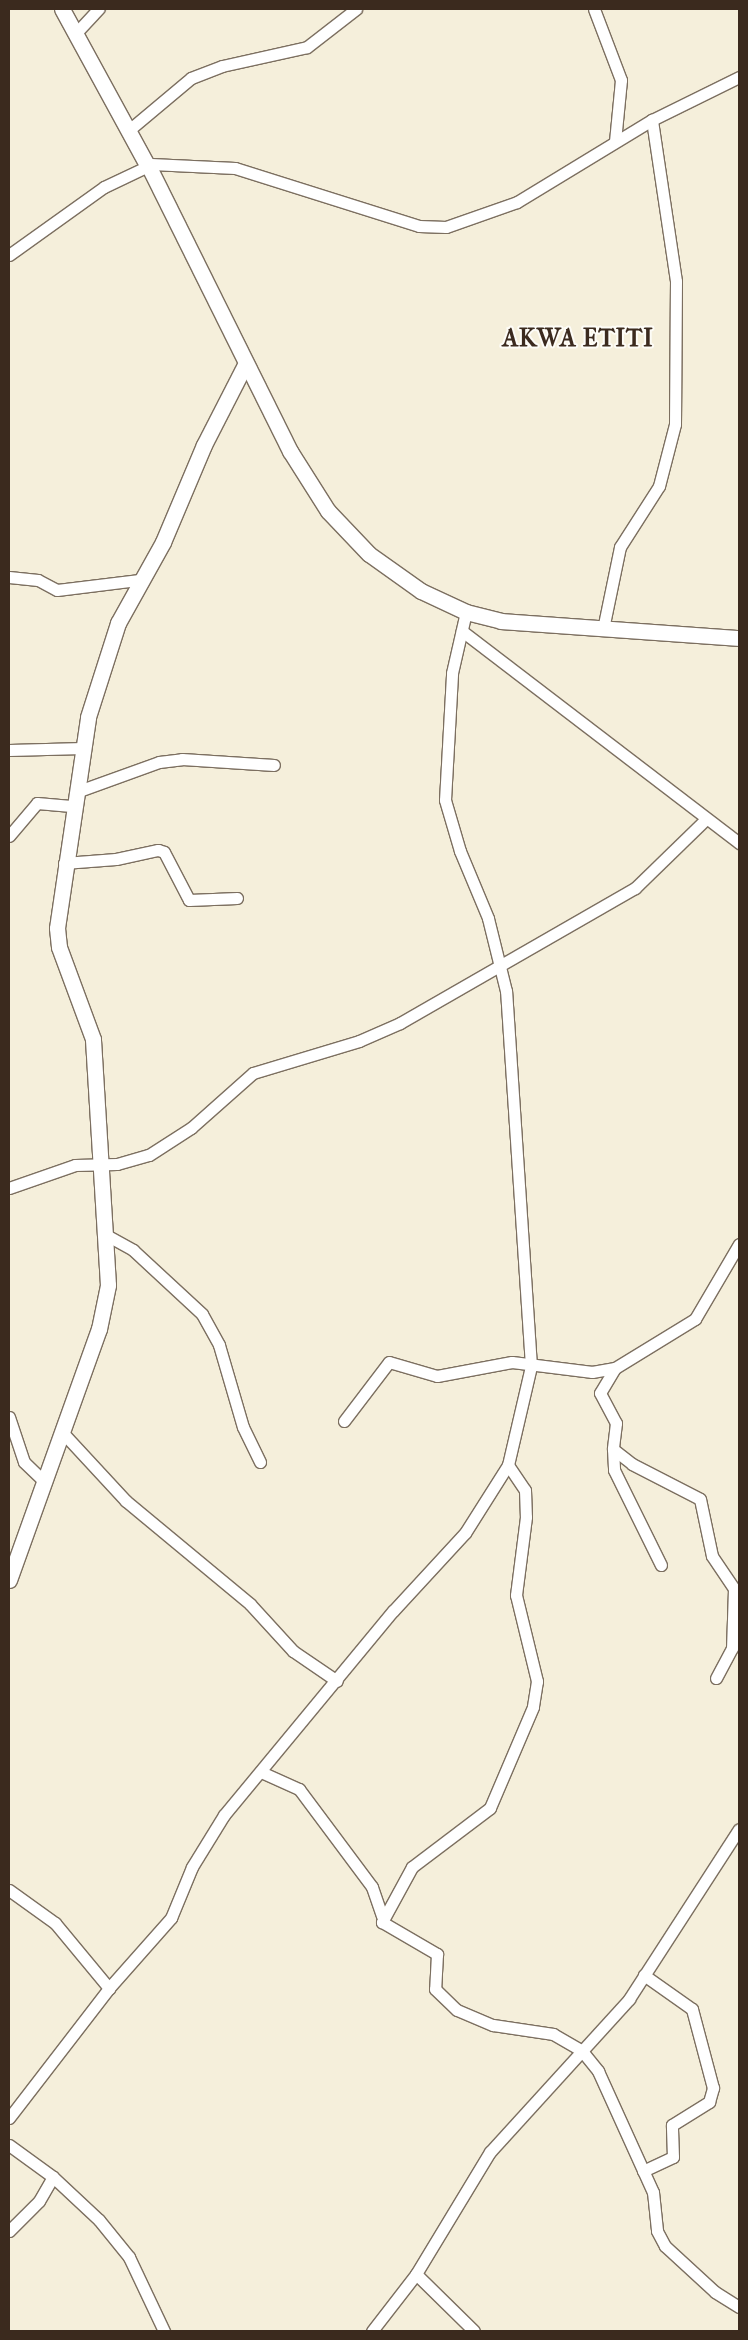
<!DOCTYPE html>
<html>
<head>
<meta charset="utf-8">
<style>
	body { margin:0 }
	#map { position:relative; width:748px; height:2340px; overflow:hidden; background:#f5efdb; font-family:"IM FELL French Canon",serif }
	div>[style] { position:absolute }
	.roads { filter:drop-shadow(1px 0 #7c6f60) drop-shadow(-1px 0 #7c6f60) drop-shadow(0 1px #7c6f60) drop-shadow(0 -1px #7c6f60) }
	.minor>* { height:11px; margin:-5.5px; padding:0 5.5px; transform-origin:5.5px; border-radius:5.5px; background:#fff }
	.major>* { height:15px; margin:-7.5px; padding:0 7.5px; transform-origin:7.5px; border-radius:7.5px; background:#fff }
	span { translate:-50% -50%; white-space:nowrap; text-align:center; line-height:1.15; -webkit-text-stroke:4px #fdfcf7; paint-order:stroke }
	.district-label { font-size:24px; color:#3b2a1e; font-weight:700; letter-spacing:1px }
	.frame { position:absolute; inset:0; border:10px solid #3b2a1e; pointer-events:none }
</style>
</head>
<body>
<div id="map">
	<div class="roads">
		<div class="minor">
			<i style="left:594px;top:9px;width:76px;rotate:69.2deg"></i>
			<i style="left:621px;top:80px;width:61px;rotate:95.6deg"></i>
			<i style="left:76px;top:33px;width:33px;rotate:-47deg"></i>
			<i style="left:129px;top:130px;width:81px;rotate:-40deg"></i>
			<i style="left:191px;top:78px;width:33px;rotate:-21deg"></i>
			<i style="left:222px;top:66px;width:87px;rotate:-12.6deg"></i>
			<i style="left:307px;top:47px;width:62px;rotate:-37.8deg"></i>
			<i style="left:151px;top:164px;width:84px;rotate:2.7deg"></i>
			<i style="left:235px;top:168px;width:193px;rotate:17.5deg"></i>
			<i style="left:419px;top:226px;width:27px;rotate:2deg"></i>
			<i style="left:446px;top:227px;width:75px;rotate:-19.4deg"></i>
			<i style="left:517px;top:202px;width:158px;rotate:-31.3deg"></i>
			<i style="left:652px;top:120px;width:97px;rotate:-26.3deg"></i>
			<i style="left:9px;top:255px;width:117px;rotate:-35.6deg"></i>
			<i style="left:104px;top:187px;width:44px;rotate:-25.4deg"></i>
			<i style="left:9px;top:577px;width:29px;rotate:6deg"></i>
			<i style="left:38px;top:580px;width:21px;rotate:28deg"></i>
			<i style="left:57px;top:590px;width:83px;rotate:-7deg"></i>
			<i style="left:603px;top:629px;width:84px;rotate:-78.3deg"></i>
			<i style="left:620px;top:547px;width:72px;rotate:-57.4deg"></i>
			<i style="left:659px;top:486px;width:64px;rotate:-75.5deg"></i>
			<i style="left:675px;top:424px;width:143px;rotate:-89.6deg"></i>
			<i style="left:676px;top:281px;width:163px;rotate:-98.5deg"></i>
			<i style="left:462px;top:631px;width:349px;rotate:37.4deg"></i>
			<i style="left:9px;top:750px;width:74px;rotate:-1.5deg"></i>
			<i style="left:76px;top:792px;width:88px;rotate:-19.9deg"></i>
			<i style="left:159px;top:762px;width:23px;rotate:-7deg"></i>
			<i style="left:182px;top:759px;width:92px;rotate:3.7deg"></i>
			<i style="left:9px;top:836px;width:43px;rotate:-49.7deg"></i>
			<i style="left:37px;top:803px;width:37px;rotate:5deg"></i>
			<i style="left:64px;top:863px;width:52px;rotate:-4.4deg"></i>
			<i style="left:116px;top:859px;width:43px;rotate:-12.1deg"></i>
			<i style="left:158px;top:850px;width:6px;rotate:18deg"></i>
			<i style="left:164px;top:852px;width:54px;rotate:62.5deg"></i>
			<i style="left:189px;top:900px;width:48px;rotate:-2.4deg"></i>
			<i style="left:9px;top:1188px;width:70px;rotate:-19.2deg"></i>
			<i style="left:75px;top:1165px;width:42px;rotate:-1.4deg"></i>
			<i style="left:117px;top:1164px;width:33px;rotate:-16deg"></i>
			<i style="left:149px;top:1155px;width:50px;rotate:-32.7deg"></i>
			<i style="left:191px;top:1128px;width:83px;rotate:-41.6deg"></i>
			<i style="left:253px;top:1073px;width:111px;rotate:-16.8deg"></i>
			<i style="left:359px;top:1041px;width:45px;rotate:-23.7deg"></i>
			<i style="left:400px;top:1023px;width:271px;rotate:-29.9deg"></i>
			<i style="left:635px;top:888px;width:98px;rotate:-44.2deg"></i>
			<i style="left:108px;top:1236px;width:29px;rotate:29deg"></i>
			<i style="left:133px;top:1250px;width:94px;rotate:42.8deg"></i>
			<i style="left:202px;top:1314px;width:35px;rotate:61deg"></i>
			<i style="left:219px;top:1345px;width:85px;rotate:73.7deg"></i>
			<i style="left:243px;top:1427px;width:39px;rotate:64deg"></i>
			<i style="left:615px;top:1368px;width:29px;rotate:121deg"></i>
			<i style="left:600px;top:1393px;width:34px;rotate:62deg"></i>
			<i style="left:616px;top:1423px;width:26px;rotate:97deg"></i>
			<i style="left:613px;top:1449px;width:24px;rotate:38deg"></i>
			<i style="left:632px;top:1464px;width:76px;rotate:27.2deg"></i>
			<i style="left:700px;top:1499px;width:58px;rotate:78.1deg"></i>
			<i style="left:712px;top:1556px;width:40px;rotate:56deg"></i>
			<i style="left:734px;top:1589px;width:59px;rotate:91.9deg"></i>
			<i style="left:732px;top:1648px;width:34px;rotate:118deg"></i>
			<i style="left:9px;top:1417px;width:47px;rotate:71.6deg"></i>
			<i style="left:24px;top:1462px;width:29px;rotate:44deg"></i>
			<i style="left:344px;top:1421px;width:74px;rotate:-52.7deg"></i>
			<i style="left:389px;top:1362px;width:50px;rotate:16.3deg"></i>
			<i style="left:437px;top:1376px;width:76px;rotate:-10.6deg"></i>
			<i style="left:512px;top:1362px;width:81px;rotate:7.1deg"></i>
			<i style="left:592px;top:1372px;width:23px;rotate:-10deg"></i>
			<i style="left:615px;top:1368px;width:94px;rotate:-31.5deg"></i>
			<i style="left:695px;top:1319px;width:87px;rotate:-59.6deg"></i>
			<i style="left:63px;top:1433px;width:93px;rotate:47.2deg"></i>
			<i style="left:126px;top:1501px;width:161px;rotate:39.7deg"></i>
			<i style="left:250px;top:1604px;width:64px;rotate:47.5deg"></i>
			<i style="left:293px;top:1651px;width:53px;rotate:34.3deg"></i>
			<i style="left:613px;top:1449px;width:21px;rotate:87deg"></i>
			<i style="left:614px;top:1470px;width:106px;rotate:63.7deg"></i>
			<i style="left:508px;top:1465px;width:30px;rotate:56deg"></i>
			<i style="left:525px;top:1490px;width:27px;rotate:88deg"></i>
			<i style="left:526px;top:1517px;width:79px;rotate:97.3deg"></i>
			<i style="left:516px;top:1595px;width:89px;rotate:76.3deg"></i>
			<i style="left:537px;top:1681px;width:26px;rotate:99deg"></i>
			<i style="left:533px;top:1707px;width:110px;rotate:113.1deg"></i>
			<i style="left:490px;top:1808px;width:98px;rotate:142.9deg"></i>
			<i style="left:412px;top:1867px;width:63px;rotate:118.6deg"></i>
			<i style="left:382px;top:1922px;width:64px;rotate:30.2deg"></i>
			<i style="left:437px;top:1954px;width:35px;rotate:93deg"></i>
			<i style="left:435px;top:1989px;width:30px;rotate:44deg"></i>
			<i style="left:457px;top:2010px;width:39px;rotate:23deg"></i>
			<i style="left:493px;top:2025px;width:61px;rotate:8.5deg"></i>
			<i style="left:553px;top:2034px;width:34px;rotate:30deg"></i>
			<i style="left:582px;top:2051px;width:26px;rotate:51deg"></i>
			<i style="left:598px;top:2071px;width:133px;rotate:65.6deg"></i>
			<i style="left:653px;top:2192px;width:39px;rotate:84deg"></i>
			<i style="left:657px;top:2231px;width:17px;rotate:62deg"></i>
			<i style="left:665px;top:2246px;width:68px;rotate:42.6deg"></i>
			<i style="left:715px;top:2292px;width:28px;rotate:32deg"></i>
			<i style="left:261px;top:1772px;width:42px;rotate:24.1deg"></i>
			<i style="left:299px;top:1789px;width:122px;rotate:53.3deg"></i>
			<i style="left:372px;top:1887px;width:31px;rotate:71deg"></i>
			<i style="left:9px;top:1890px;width:57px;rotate:35.7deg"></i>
			<i style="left:55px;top:1923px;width:85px;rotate:50.3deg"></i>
			<i style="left:9px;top:2118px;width:164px;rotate:-52.4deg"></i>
			<i style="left:109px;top:1988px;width:94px;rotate:-48.5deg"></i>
			<i style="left:171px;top:1918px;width:55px;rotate:-67.6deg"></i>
			<i style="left:192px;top:1867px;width:61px;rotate:-58.4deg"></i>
			<i style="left:224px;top:1815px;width:265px;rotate:-50.4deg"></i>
			<i style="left:393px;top:1611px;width:106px;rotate:-47.3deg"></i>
			<i style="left:465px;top:1533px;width:80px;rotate:-57.7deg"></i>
			<i style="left:508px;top:1465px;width:102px;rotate:-76.9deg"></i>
			<i style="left:531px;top:1366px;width:376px;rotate:-93.8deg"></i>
			<i style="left:506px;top:991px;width:75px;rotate:-103.9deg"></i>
			<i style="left:488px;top:918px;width:73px;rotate:-112.7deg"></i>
			<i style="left:460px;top:851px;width:53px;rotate:-106.4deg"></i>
			<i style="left:445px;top:800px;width:127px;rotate:-86.8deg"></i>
			<i style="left:452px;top:673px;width:63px;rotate:-77.1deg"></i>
			<i style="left:9px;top:2145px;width:54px;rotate:36deg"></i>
			<i style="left:53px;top:2177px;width:63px;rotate:43.1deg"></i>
			<i style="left:99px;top:2220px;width:48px;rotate:51deg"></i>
			<i style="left:129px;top:2257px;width:82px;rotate:64.7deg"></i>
			<i style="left:643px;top:2171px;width:33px;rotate:-25deg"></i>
			<i style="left:673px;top:2157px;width:32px;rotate:-92deg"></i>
			<i style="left:672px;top:2125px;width:44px;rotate:-31.9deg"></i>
			<i style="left:709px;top:2102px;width:15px;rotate:-74deg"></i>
			<i style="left:713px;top:2088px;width:82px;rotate:-104.9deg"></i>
			<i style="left:692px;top:2009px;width:59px;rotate:-144.7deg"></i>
			<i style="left:9px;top:2231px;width:42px;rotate:-45deg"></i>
			<i style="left:39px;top:2201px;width:28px;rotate:-60deg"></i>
			<i style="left:416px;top:2274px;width:81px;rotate:44.5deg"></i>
			<i style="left:372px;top:2331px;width:72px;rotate:-52.3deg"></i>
			<i style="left:416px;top:2274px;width:143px;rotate:-58.8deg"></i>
			<i style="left:490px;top:2152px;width:207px;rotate:-47.7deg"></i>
			<i style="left:629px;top:1999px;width:202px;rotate:-57.1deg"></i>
		</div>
		<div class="major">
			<i style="left:62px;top:9px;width:175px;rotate:61.4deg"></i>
			<i style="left:150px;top:169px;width:315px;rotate:63.6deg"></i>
			<i style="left:290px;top:451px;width:71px;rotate:57.7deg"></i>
			<i style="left:328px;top:511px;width:59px;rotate:46.4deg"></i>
			<i style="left:369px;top:554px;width:64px;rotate:35.4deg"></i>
			<i style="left:421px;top:591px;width:50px;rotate:25deg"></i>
			<i style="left:466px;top:612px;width:36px;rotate:14deg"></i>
			<i style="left:501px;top:621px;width:239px;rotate:4.1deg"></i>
			<i style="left:9px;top:1580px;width:267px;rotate:-70.3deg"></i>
			<i style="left:99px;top:1329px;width:45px;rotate:-78.4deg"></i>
			<i style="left:108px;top:1285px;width:246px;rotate:-93.5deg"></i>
			<i style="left:93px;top:1039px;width:98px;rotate:-110.3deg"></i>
			<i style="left:59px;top:947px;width:19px;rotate:-96deg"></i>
			<i style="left:57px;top:928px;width:213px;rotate:-81.6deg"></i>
			<i style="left:88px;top:717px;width:99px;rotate:-72.3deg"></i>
			<i style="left:118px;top:623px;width:93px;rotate:-60.9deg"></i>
			<i style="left:163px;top:542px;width:105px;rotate:-67.1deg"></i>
			<i style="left:204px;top:445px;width:90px;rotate:-62.9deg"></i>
		</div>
	</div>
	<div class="district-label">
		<span style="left:578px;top:339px">AKWA ETITI</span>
	</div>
	<div class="frame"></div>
</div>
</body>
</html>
